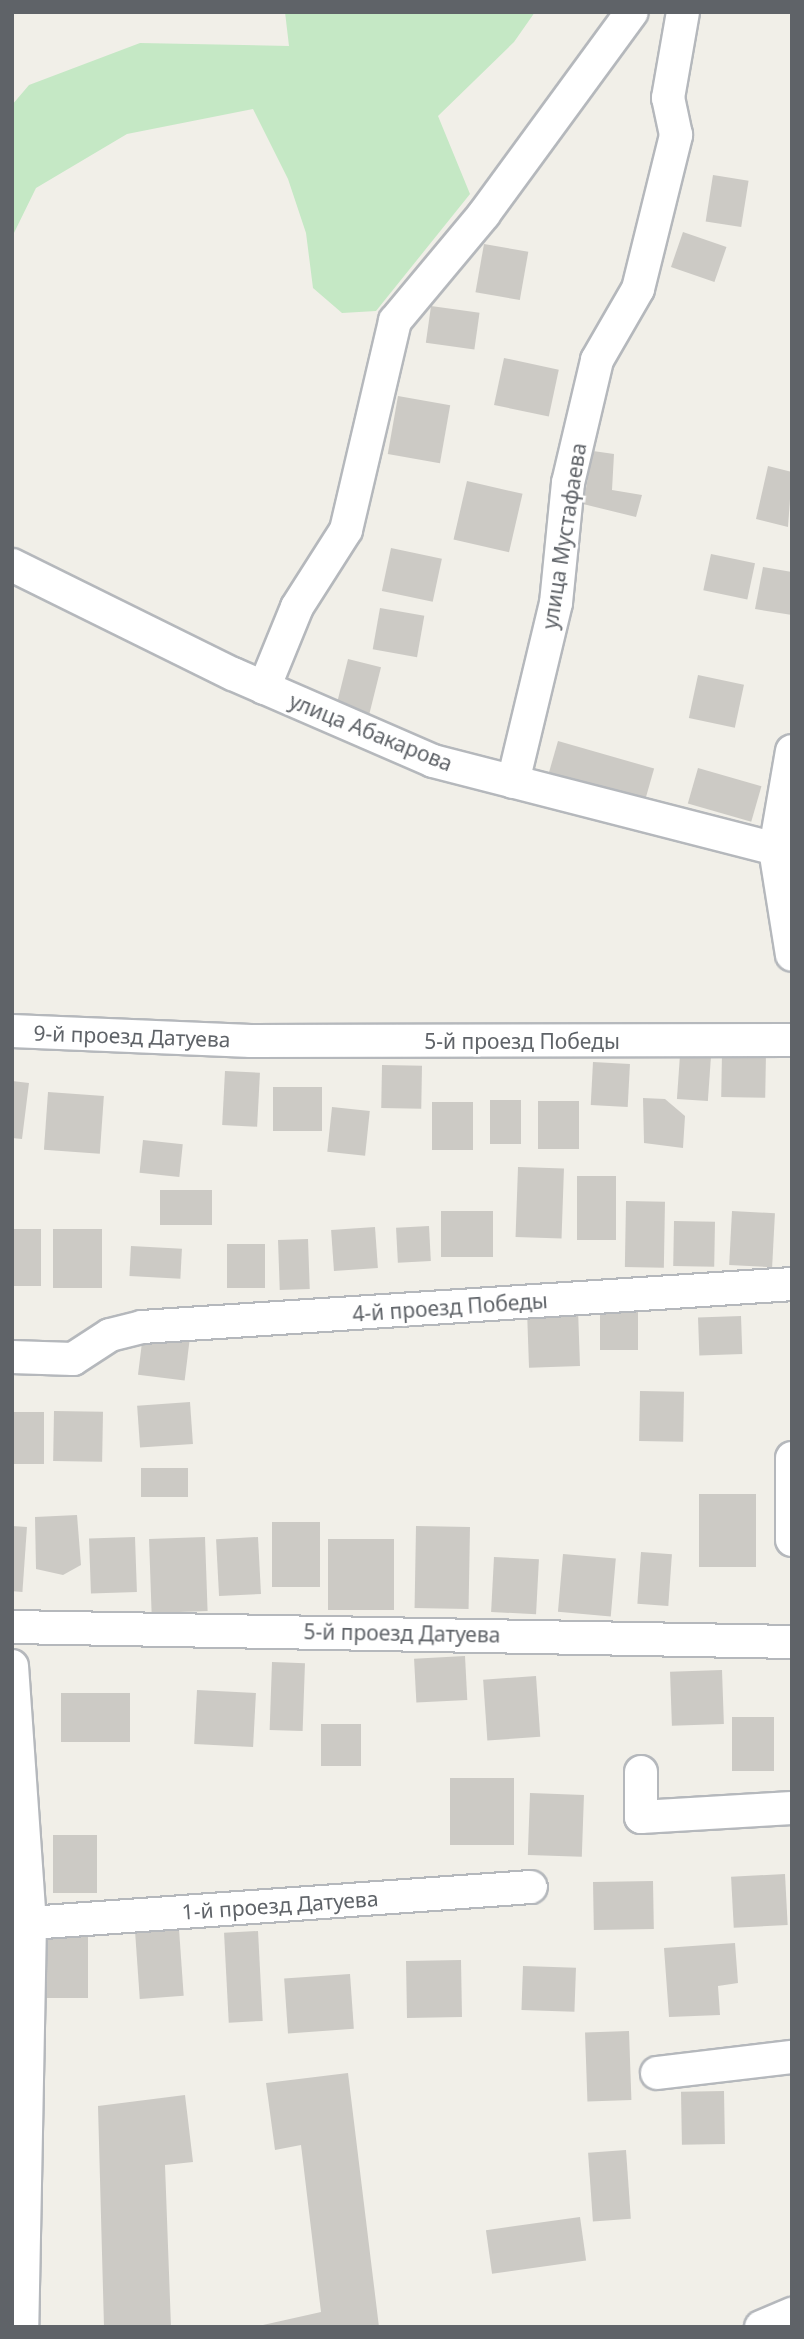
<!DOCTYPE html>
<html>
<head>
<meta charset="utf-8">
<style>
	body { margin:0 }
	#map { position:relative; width:804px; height:2339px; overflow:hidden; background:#f1efe8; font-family:"Noto Sans",sans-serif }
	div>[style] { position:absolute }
	.green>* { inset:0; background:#c5e8c5 }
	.building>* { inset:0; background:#cccac5; transform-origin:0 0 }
	.roads { filter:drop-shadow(2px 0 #b5b8bc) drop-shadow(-2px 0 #b5b8bc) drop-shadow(0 2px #b5b8bc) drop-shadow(0 -2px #b5b8bc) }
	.minor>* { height:32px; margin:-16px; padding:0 16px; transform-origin:16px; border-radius:16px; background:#fff }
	span { translate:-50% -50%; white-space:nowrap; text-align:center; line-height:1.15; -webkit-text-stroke:5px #fff; paint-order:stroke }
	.street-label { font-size:21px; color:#5f6368 }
	.frame { position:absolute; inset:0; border:14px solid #5f6368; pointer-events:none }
</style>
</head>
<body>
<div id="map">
	<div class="green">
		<i style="clip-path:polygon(285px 12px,535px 12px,514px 42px,438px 116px,470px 194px,376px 311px,342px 313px,313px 288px,306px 233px,288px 179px,253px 109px,127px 134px,36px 188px,12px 237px,12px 105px,29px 85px,140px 43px,289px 46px)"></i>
	</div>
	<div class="building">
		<i style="left:713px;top:175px;width:36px;height:47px;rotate:9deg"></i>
		<i style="left:683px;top:232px;width:46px;height:37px;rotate:19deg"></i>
		<i style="left:484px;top:244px;width:45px;height:49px;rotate:10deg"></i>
		<i style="left:431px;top:306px;width:49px;height:37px;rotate:8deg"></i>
		<i style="left:504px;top:358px;width:56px;height:48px;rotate:12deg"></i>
		<i style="left:398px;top:396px;width:53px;height:59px;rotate:10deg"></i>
		<i style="clip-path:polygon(593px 451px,614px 454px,612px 490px,642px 495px,636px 517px,583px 504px)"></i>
		<i style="clip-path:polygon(768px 466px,792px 472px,788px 527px,756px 519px)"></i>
		<i style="left:467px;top:481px;width:57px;height:60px;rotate:13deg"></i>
		<i style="left:391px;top:548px;width:52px;height:44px;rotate:12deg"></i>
		<i style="left:711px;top:554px;width:45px;height:37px;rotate:12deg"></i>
		<i style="clip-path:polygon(763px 567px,792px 572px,792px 615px,755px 609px)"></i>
		<i style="left:380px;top:608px;width:45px;height:42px;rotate:10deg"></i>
		<i style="left:348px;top:659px;width:34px;height:49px;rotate:14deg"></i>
		<i style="left:698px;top:675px;width:47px;height:44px;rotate:12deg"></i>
		<i style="left:558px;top:741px;width:100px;height:37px;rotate:16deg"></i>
		<i style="left:698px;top:768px;width:66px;height:37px;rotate:16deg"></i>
		<i style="left:722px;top:1052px;width:44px;height:45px;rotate:1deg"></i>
		<i style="left:680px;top:1055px;width:31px;height:44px;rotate:4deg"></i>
		<i style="left:593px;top:1062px;width:37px;height:43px;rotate:3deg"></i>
		<i style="left:382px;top:1065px;width:40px;height:43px;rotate:1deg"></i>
		<i style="left:225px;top:1071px;width:35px;height:54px;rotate:3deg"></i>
		<i style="clip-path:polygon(12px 1081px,29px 1083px,22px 1139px,12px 1138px)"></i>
		<i style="left:273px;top:1087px;width:49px;height:44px"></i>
		<i style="left:48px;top:1092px;width:56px;height:58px;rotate:4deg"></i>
		<i style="clip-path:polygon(643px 1098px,665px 1099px,685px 1116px,683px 1148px,644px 1143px)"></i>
		<i style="left:490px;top:1100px;width:31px;height:44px"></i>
		<i style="left:538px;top:1101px;width:41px;height:48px"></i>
		<i style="left:432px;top:1102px;width:41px;height:48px"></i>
		<i style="left:332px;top:1107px;width:38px;height:45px;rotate:6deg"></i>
		<i style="left:143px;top:1140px;width:40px;height:33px;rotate:6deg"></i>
		<i style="left:518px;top:1167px;width:46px;height:70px;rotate:2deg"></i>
		<i style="left:577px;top:1176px;width:39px;height:64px"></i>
		<i style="left:212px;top:1190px;width:35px;height:52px;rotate:90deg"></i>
		<i style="left:626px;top:1201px;width:39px;height:66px;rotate:1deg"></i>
		<i style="left:441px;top:1211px;width:52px;height:46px"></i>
		<i style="left:732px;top:1211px;width:43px;height:54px;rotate:3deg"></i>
		<i style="left:674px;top:1221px;width:41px;height:45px;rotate:1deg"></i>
		<i style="left:429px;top:1226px;width:35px;height:33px;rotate:87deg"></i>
		<i style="left:375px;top:1227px;width:41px;height:44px;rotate:86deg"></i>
		<i style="left:12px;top:1229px;width:29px;height:57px"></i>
		<i style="left:53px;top:1229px;width:49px;height:59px"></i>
		<i style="left:308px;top:1239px;width:50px;height:30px;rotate:88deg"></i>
		<i style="left:227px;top:1244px;width:38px;height:44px"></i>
		<i style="left:131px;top:1246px;width:51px;height:30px;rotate:3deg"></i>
		<i style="left:600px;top:1306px;width:38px;height:44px"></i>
		<i style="left:578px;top:1309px;width:57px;height:51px;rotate:88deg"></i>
		<i style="left:741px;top:1316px;width:38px;height:43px;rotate:88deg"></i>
		<i style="left:143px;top:1334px;width:47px;height:41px;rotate:7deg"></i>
		<i style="left:640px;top:1391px;width:44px;height:50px;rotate:1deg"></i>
		<i style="left:190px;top:1402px;width:42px;height:53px;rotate:86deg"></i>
		<i style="left:54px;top:1411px;width:49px;height:50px;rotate:1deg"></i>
		<i style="left:12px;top:1412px;width:32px;height:52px"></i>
		<i style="left:141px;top:1468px;width:47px;height:29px"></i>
		<i style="left:699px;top:1494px;width:57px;height:73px"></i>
		<i style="clip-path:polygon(77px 1515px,81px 1565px,63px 1575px,36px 1569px,35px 1517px)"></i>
		<i style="left:272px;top:1522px;width:48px;height:65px"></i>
		<i style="left:12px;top:1526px;width:15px;height:65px;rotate:4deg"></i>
		<i style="left:416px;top:1526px;width:54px;height:82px;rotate:1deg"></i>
		<i style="left:135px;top:1537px;width:55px;height:46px;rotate:88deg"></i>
		<i style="left:205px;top:1537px;width:74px;height:56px;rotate:88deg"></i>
		<i style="left:258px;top:1537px;width:57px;height:42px;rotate:87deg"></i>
		<i style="left:328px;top:1539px;width:66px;height:71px"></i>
		<i style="left:641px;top:1552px;width:31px;height:52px;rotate:4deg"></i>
		<i style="left:563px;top:1554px;width:53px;height:58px;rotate:5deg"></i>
		<i style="left:494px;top:1557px;width:45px;height:55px;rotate:3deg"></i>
		<i style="left:465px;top:1656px;width:44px;height:51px;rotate:87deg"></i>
		<i style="left:272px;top:1662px;width:33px;height:68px;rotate:2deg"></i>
		<i style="left:722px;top:1670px;width:54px;height:52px;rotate:88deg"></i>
		<i style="left:536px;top:1676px;width:61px;height:53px;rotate:86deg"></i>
		<i style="left:197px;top:1690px;width:59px;height:54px;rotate:3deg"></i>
		<i style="left:61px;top:1693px;width:69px;height:49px"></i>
		<i style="left:732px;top:1717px;width:42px;height:54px"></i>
		<i style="left:321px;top:1724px;width:40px;height:42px"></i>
		<i style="left:450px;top:1778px;width:64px;height:67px"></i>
		<i style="left:530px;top:1793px;width:54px;height:62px;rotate:2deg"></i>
		<i style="left:53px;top:1835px;width:44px;height:58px"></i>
		<i style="left:785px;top:1874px;width:51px;height:54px;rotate:87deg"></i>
		<i style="left:653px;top:1881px;width:48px;height:60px;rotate:89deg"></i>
		<i style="left:179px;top:1929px;width:67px;height:44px;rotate:86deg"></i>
		<i style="left:258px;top:1931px;width:90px;height:34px;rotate:87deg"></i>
		<i style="left:43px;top:1933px;width:45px;height:65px"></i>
		<i style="clip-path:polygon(735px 1943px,738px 1983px,718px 1986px,720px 2015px,669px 2017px,664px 1948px)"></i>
		<i style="left:461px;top:1960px;width:57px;height:55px;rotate:89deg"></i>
		<i style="left:523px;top:1966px;width:53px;height:44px;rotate:2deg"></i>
		<i style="left:350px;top:1974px;width:55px;height:66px;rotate:86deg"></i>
		<i style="left:629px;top:2031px;width:69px;height:44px;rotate:88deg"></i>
		<i style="clip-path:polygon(348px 2073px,379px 2327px,254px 2327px,321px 2312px,301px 2145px,275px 2150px,266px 2083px)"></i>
		<i style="left:724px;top:2091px;width:53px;height:43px;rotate:89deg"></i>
		<i style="clip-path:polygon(185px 2095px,193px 2162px,165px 2165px,171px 2327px,104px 2327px,98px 2106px)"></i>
		<i style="left:626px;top:2150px;width:69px;height:38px;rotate:86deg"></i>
		<i style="left:580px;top:2217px;width:44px;height:95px;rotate:82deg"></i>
	</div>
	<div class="roads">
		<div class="minor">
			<i style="left:12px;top:565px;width:246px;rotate:26.3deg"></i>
			<i style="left:233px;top:674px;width:218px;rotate:23.5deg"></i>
			<i style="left:433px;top:761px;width:353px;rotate:14.4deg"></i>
			<i style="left:775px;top:849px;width:17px;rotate:-3deg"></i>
			<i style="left:264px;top:688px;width:87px;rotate:-67.8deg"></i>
			<i style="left:297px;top:607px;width:91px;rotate:-57.5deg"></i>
			<i style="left:346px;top:530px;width:215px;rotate:-76.8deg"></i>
			<i style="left:395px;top:321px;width:139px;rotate:-50.2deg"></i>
			<i style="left:484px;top:214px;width:250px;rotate:-53.8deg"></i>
			<i style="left:792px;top:751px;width:99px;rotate:99.8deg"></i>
			<i style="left:775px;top:849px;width:107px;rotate:80.9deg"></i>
			<i style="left:513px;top:782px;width:184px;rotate:-76.5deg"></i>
			<i style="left:556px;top:603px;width:121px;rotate:-84.3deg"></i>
			<i style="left:568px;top:483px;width:126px;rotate:-76.7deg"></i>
			<i style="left:597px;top:360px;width:82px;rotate:-60deg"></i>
			<i style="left:638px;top:289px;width:159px;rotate:-76.1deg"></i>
			<i style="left:676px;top:135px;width:38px;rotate:-102deg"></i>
			<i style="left:668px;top:98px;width:87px;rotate:-80.1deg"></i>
			<i style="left:12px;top:1031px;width:239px;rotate:2.4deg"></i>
			<i style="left:251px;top:1041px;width:541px;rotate:-0.11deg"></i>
			<i style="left:12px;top:1357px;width:61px;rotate:1.9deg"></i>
			<i style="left:73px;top:1359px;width:44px;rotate:-33deg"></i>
			<i style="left:110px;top:1335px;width:33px;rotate:-14deg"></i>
			<i style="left:142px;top:1327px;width:651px;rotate:-3.78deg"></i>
			<i style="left:792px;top:1458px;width:82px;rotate:90deg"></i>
			<i style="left:12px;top:1627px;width:780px;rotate:1.1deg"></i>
			<i style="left:12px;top:1666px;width:258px;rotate:86deg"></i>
			<i style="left:30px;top:1923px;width:404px;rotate:91.1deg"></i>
			<i style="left:641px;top:1772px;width:45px;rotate:90deg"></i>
			<i style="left:641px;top:1817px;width:151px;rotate:-3.4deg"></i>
			<i style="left:30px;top:1923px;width:502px;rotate:-4.11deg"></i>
			<i style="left:657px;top:2073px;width:136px;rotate:-6.8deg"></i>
			<i style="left:761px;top:2327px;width:34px;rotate:-23deg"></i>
		</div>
	</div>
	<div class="street-label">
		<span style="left:564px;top:536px;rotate:-81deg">улица Мустафаева</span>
		<span style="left:371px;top:732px;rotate:22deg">улица Абакарова</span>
		<span style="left:132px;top:1036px;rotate:2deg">9-й проезд Датуева</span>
		<span style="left:522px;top:1041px">5-й проезд Победы</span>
		<span style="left:450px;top:1307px;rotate:-4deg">4-й проезд Победы</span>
		<span style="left:402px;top:1633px;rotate:1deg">5-й проезд Датуева</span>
		<span style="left:280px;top:1905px;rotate:-4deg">1-й проезд Датуева</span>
	</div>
	<div class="frame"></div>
</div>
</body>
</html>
